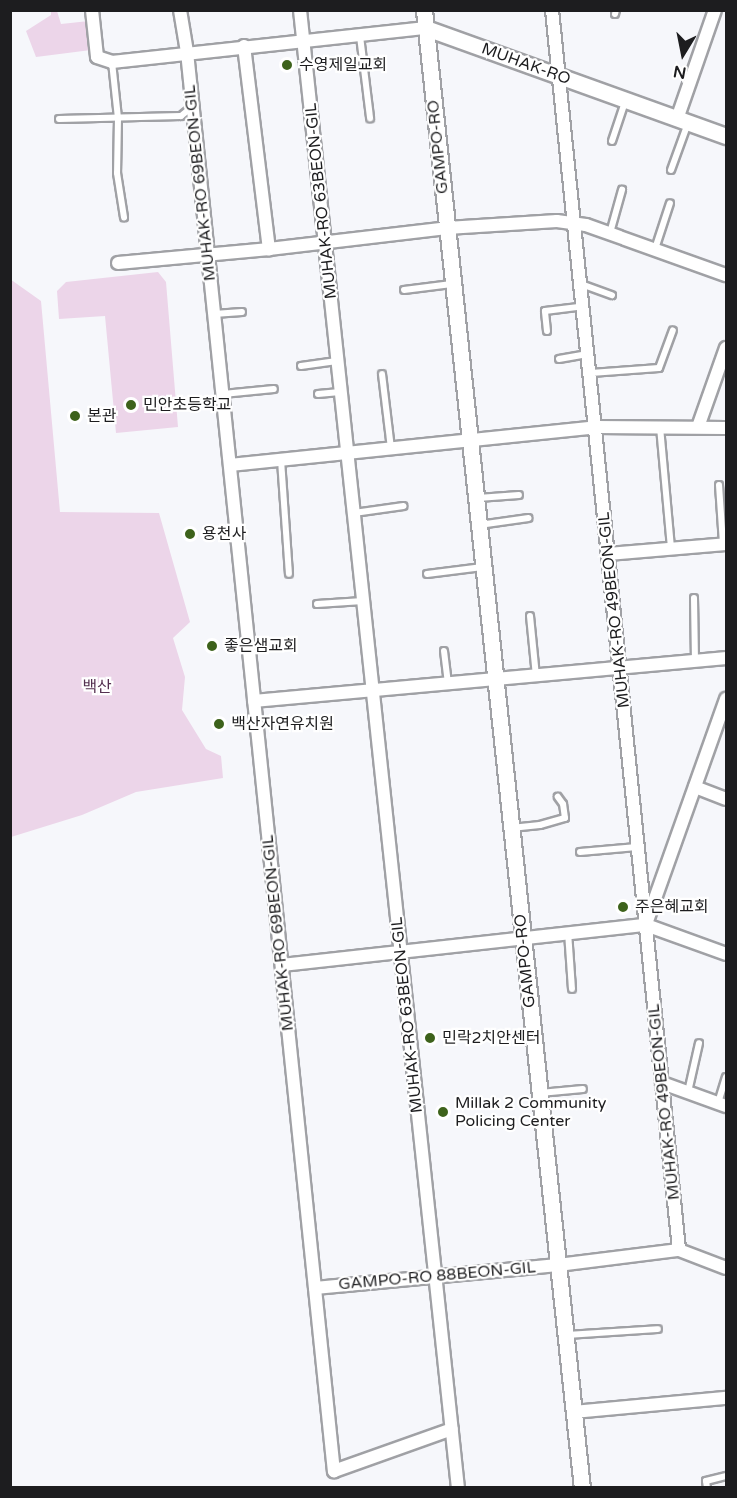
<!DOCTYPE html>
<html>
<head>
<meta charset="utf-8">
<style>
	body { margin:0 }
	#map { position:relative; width:737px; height:1498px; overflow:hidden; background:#f6f7fb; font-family:"Varela Round","Noto Sans KR",sans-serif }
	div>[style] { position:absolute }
	.green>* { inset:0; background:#ecd5e9 }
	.roads { filter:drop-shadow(2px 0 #a0a1a5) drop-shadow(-2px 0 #a0a1a5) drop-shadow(0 2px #a0a1a5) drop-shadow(0 -2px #a0a1a5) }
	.service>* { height:6px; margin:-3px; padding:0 3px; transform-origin:3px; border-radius:3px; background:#fff }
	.minor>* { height:12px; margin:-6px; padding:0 6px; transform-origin:6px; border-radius:6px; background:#fff }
	.tertiary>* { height:15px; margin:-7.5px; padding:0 7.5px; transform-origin:7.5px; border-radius:7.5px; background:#fff }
	.dots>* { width:16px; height:16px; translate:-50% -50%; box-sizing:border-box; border:3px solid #fff; border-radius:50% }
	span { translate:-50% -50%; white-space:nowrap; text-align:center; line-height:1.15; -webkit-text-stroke:4.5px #fff; paint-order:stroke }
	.street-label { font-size:16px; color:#1d1d1f }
	.poi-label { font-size:16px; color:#1d1d1f }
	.left { translate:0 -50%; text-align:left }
	.park-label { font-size:16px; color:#553051 }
	.frame { position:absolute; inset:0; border:12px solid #1d1d1f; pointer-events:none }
	.north { position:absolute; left:653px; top:24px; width:60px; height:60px; -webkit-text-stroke:4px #fff; paint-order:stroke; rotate:190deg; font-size:16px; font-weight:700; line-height:24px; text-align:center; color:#1d1d1f }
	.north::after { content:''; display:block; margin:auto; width:21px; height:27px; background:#1d1d1f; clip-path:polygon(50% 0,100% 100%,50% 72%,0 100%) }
</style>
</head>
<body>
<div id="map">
	<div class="green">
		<i style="clip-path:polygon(51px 11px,57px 11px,61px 24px,89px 21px,91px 50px,36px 57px,26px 31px,51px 15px)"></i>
		<i style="clip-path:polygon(158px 272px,166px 282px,178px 427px,116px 433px,105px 316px,59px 319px,57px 291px,66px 282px)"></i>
		<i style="clip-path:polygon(10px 279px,41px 301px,60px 512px,159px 513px,190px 622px,173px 638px,185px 677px,182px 710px,206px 749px,221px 756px,223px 778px,136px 792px,82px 815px,11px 837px)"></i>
	</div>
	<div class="roads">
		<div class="service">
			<i style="left:615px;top:14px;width:4px;rotate:-76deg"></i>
			<i style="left:360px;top:36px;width:83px;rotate:83deg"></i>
			<i style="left:112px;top:62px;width:56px;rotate:83.9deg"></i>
			<i style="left:118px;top:118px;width:55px;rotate:91deg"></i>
			<i style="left:117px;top:173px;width:45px;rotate:81deg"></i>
			<i style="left:59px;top:119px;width:122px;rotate:-1.4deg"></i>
			<i style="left:181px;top:116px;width:14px;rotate:-39deg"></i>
			<i style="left:612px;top:141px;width:41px;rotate:-71.6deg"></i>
			<i style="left:671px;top:170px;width:50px;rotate:-70.1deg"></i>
			<i style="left:610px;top:233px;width:45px;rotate:-74.4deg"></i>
			<i style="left:655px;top:249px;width:48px;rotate:-71.9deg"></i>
			<i style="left:581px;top:284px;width:33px;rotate:20deg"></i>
			<i style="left:404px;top:290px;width:48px;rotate:-7.1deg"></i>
			<i style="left:214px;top:314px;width:28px;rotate:-4deg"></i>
			<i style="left:547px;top:331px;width:20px;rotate:-96deg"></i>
			<i style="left:545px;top:311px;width:38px;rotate:-7deg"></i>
			<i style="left:559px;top:359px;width:29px;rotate:-10deg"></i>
			<i style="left:301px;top:366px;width:36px;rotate:-8deg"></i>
			<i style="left:591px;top:373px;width:68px;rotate:-4.2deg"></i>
			<i style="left:659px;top:368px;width:40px;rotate:-69.8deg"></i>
			<i style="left:382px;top:374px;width:75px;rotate:83.1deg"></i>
			<i style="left:223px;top:394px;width:51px;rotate:-5.6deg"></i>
			<i style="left:318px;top:394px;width:22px;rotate:-5deg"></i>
			<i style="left:660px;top:427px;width:121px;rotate:84.8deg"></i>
			<i style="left:281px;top:460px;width:114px;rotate:86deg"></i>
			<i style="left:719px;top:485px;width:59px;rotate:86.1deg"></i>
			<i style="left:478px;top:498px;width:41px;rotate:-4.2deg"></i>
			<i style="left:354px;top:513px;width:50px;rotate:-8deg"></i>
			<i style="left:479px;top:525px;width:50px;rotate:-8deg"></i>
			<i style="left:427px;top:574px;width:56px;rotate:-7.1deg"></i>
			<i style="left:694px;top:598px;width:62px;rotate:89.1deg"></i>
			<i style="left:317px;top:604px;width:46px;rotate:-3.7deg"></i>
			<i style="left:530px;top:616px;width:60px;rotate:84.3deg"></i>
			<i style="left:444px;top:651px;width:33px;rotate:83deg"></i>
			<i style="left:511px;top:828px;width:29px;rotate:-6deg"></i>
			<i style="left:540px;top:825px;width:26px;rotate:-16deg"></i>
			<i style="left:565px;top:818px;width:14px;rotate:-98deg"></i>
			<i style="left:563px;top:804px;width:9px;rotate:-126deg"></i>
			<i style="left:580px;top:852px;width:57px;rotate:-5deg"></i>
			<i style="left:568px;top:932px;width:57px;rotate:86deg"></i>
			<i style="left:688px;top:1092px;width:50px;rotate:-77.3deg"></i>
			<i style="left:540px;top:1093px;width:43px;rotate:-5.3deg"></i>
			<i style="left:718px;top:1103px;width:27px;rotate:-73deg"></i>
			<i style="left:566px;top:1335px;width:92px;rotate:-3.7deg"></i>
			<i style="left:707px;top:1488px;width:7px;rotate:-98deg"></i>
			<i style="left:706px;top:1481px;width:21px;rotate:-14deg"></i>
		</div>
		<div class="minor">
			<i style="left:92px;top:10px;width:47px;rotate:83.9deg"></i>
			<i style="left:97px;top:57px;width:16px;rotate:18deg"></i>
			<i style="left:112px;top:62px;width:316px;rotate:-6.2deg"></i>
			<i style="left:180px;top:10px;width:43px;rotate:80.5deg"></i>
			<i style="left:187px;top:52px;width:1427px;rotate:84.09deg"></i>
			<i style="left:334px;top:1471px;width:125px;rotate:-19.6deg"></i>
			<i style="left:300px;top:10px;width:1486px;rotate:83.9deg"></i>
			<i style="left:552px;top:10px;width:1246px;rotate:84.15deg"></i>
			<i style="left:244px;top:46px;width:205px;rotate:83deg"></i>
			<i style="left:677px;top:119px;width:115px;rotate:-70.8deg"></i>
			<i style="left:118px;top:263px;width:152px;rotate:-5.3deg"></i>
			<i style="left:269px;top:249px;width:179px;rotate:-6.7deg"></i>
			<i style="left:447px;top:228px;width:110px;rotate:-3.6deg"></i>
			<i style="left:557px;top:221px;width:29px;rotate:8deg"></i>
			<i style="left:586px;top:225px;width:149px;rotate:19.7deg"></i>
			<i style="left:698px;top:427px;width:84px;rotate:-70.5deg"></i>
			<i style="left:230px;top:465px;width:368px;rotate:-5.9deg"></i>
			<i style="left:596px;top:427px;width:130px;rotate:0.4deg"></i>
			<i style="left:608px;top:554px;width:118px;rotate:-4.8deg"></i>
			<i style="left:254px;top:701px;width:474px;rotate:-5.2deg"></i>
			<i style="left:695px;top:787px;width:33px;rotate:21deg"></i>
			<i style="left:647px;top:921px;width:236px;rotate:-70.4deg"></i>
			<i style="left:282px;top:965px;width:366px;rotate:-6.3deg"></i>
			<i style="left:646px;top:925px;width:85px;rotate:19.9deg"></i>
			<i style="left:662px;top:1083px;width:68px;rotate:19.8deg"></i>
			<i style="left:315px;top:1288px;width:244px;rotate:-5.4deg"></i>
			<i style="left:558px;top:1265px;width:122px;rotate:-7.1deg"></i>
			<i style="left:679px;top:1250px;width:50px;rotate:21deg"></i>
			<i style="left:574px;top:1412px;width:153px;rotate:-5.3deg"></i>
		</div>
		<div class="tertiary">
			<i style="left:424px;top:10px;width:1486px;rotate:83.9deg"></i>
			<i style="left:426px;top:28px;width:319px;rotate:19.8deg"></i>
		</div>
	</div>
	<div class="dots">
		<i style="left:287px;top:65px;background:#3d621b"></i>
		<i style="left:131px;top:405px;background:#3d621b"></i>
		<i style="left:75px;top:416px;background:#3d621b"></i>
		<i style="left:190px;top:534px;background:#3d621b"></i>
		<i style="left:212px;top:646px;background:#3d621b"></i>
		<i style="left:219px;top:724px;background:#3d621b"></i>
		<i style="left:623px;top:907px;background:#3d621b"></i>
		<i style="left:430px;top:1038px;background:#3d621b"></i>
		<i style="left:443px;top:1112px;background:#3d621b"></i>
	</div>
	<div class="street-label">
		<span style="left:526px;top:64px;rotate:20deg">MUHAK-RO</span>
		<span style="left:438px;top:147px;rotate:-96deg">GAMPO-RO</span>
		<span style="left:200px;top:183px;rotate:-96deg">MUHAK-RO 69BEON-GIL</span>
		<span style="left:321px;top:201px;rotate:-96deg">MUHAK-RO 63BEON-GIL</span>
		<span style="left:614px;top:610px;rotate:-96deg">MUHAK-RO 49BEON-GIL</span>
		<span style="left:278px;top:933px;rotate:-96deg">MUHAK-RO 69BEON-GIL</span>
		<span style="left:525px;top:961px;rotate:-96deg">GAMPO-RO</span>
		<span style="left:407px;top:1015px;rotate:-96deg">MUHAK-RO 63BEON-GIL</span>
		<span style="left:664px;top:1102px;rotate:-96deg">MUHAK-RO 49BEON-GIL</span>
		<span style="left:437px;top:1276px;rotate:-5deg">GAMPO-RO 88BEON-GIL</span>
	</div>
	<div class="poi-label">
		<span class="left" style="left:299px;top:65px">수영제일교회</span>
		<span class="left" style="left:143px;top:405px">민안초등학교</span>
		<span class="left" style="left:87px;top:416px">본관</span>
		<span class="left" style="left:202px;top:534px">용천사</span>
		<span class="left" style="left:224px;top:646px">좋은샘교회</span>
		<span class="left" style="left:231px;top:724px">백산자연유치원</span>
		<span class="left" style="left:635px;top:907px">주은혜교회</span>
		<span class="left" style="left:442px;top:1038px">민락2치안센터</span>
		<span class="left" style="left:455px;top:1112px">Millak 2 Community<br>Policing Center</span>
	</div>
	<div class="park-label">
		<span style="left:97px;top:687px">백산</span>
	</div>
	<div class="frame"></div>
	<div class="north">N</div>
</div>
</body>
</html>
